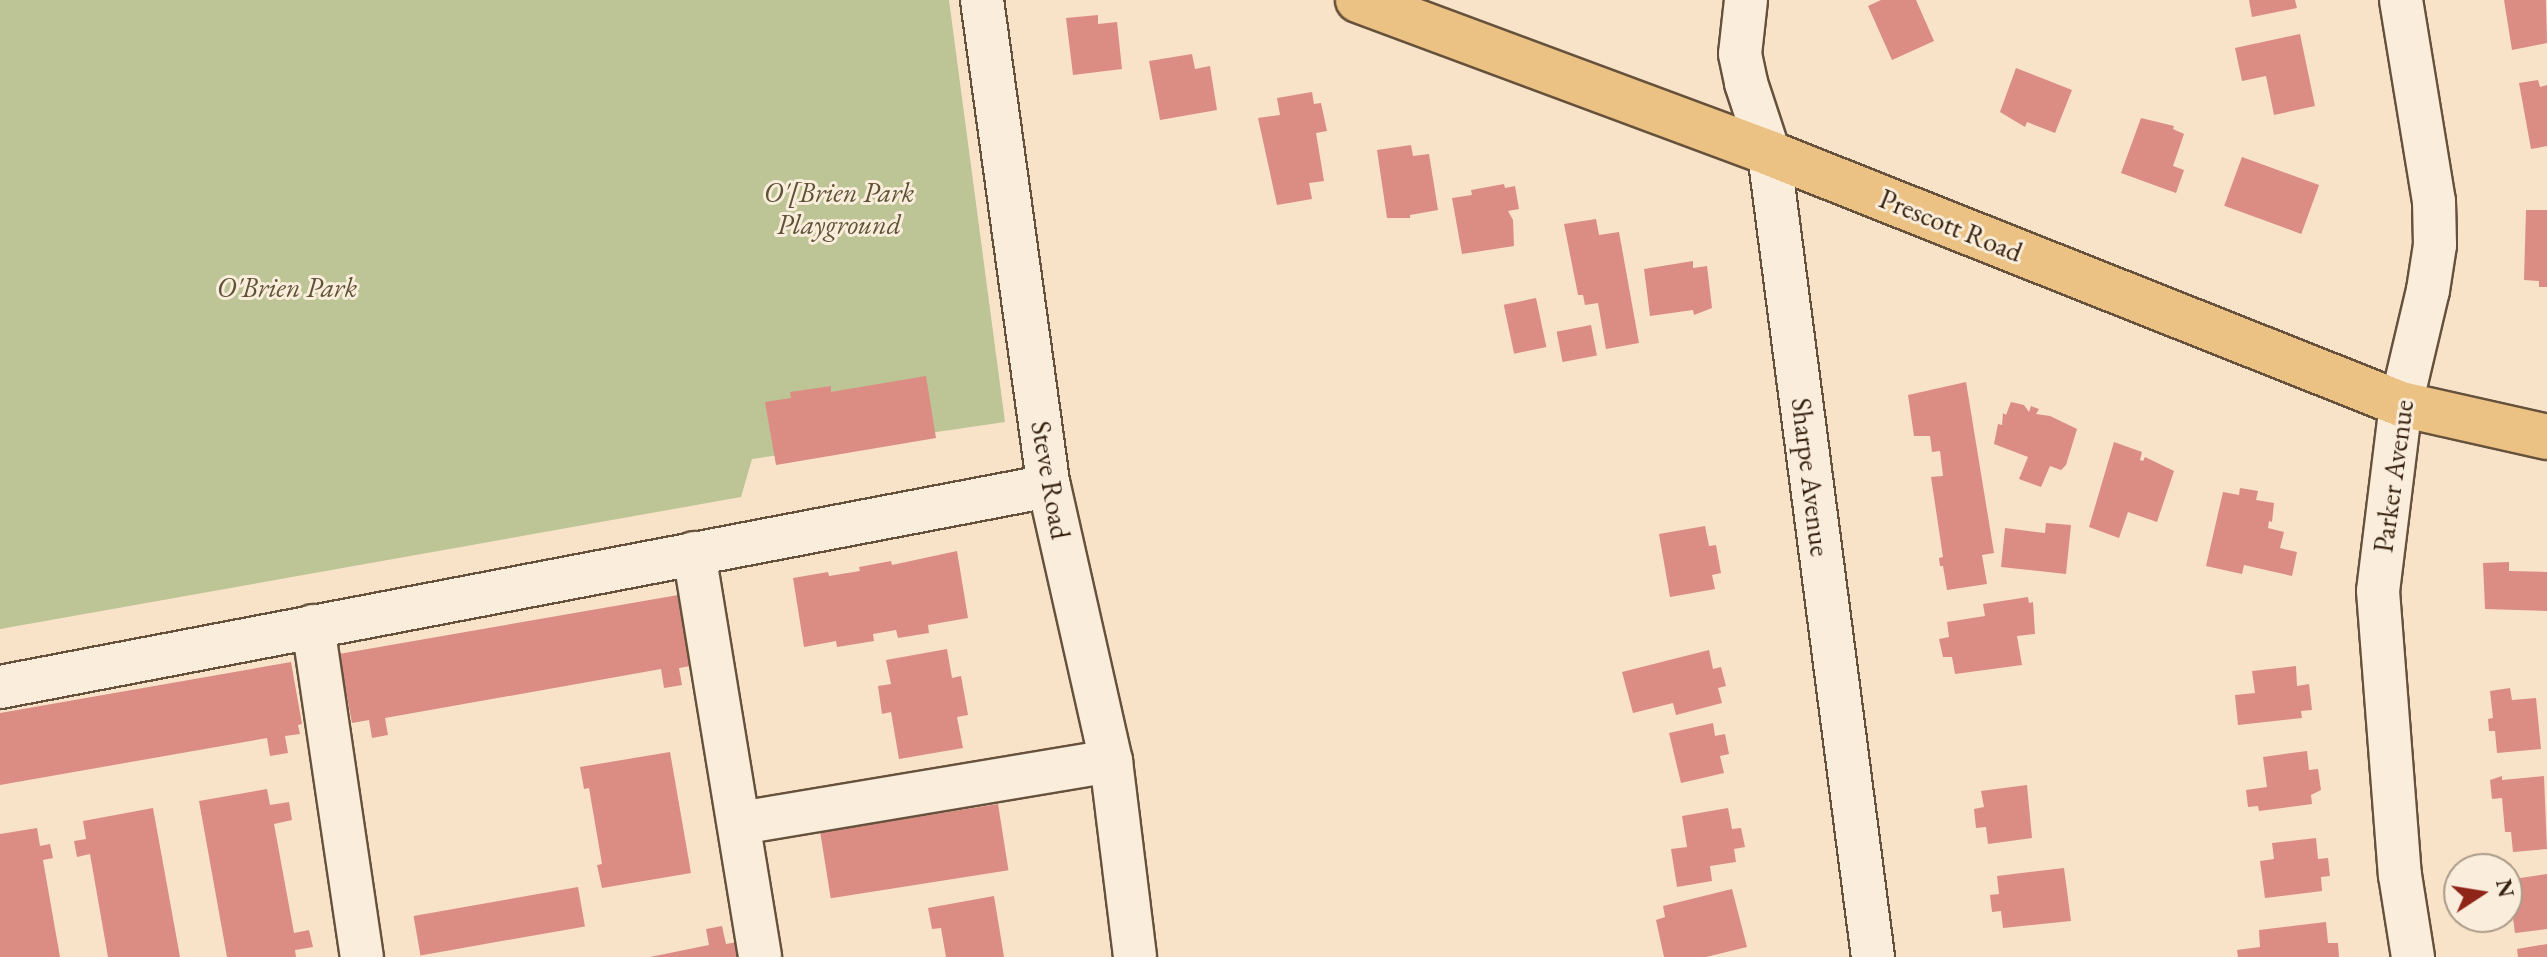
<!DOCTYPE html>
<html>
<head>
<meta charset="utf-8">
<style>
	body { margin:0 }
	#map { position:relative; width:2547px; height:957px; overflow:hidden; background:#f8e3c8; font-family:"EB Garamond",serif }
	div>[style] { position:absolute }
	.green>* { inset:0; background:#bdc496 }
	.building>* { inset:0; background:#db8c83; transform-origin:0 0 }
	.roads { filter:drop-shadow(2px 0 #66523c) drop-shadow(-2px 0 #66523c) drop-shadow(0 2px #66523c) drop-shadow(0 -2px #66523c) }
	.minor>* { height:42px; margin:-21px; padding:0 21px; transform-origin:21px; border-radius:21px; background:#faeddb }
	.major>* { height:44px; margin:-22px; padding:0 22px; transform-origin:22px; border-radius:22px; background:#ecc284 }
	span { translate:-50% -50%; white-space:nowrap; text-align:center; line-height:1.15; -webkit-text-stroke:6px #faeddb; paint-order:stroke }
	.park-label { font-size:28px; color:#5e5236; font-style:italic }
	.street-label { font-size:28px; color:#35210d }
	.north { position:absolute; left:2443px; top:853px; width:80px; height:80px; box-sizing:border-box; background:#faeddb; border:2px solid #ab9b89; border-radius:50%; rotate:78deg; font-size:22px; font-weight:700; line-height:32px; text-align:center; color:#35210d }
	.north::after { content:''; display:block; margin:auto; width:28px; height:36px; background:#8f2418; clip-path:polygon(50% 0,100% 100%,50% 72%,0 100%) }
</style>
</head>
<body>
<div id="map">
	<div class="green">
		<i style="clip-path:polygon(0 0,949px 0,1005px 422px,752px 459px,741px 497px,0 629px)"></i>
	</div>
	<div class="building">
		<i style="clip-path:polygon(1881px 0,1916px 0,1934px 41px,1892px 60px,1868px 6px)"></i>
		<i style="clip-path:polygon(2249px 0,2295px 0,2297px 8px,2252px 17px)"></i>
		<i style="clip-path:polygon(2504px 0,2546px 0,2547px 43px,2512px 50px)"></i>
		<i style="clip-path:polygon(1098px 15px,1098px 24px,1117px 22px,1122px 69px,1073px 75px,1066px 18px)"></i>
		<i style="clip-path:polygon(2300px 34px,2315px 106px,2274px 115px,2266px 76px,2242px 81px,2235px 48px)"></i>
		<i style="clip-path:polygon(1192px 54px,1195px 69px,1210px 66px,1217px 110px,1160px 120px,1149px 61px)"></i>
		<i style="clip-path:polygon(2016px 68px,2072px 90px,2055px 133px,2027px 122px,2025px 127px,2000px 112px)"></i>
		<i style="clip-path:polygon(2538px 80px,2540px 87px,2547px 85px,2547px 146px,2531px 149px,2519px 83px)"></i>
		<i style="clip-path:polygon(1312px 92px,1314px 104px,1321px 103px,1327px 131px,1316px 133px,1324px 181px,1309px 183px,1312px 199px,1277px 205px,1258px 118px,1280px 115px,1277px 98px)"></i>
		<i style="clip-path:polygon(2141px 118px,2174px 126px,2173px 129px,2184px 134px,2173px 166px,2184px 170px,2176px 193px,2121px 173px)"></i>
		<i style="clip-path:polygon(1411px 145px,1413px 156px,1429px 154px,1438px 210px,1410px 215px,1410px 218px,1387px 218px,1377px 150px)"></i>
		<i style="left:2242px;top:157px;width:82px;height:52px;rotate:20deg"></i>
		<i style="clip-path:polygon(1504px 184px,1505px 188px,1515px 186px,1519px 209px,1508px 211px,1513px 220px,1514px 246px,1462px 254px,1452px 198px,1472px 195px,1471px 190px)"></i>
		<i style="clip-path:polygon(2526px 210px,2547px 210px,2547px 287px,2539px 287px,2539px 281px,2524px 280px)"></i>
		<i style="clip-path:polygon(1596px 219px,1599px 235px,1619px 232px,1639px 343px,1606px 349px,1598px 303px,1585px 305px,1583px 295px,1578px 295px,1564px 224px)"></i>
		<i style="clip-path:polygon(1693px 261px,1693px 268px,1707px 266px,1712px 308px,1694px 315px,1693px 310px,1650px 316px,1644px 269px)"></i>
		<i style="left:1536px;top:298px;width:50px;height:33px;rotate:78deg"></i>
		<i style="left:1591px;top:325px;width:31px;height:35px;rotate:79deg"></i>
		<i style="clip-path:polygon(926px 376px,936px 438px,776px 465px,765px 402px,791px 398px,790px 392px,831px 386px,831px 392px)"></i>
		<i style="clip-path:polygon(1966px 382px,1994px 553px,1982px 555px,1987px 584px,1947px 590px,1943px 566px,1940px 566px,1939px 558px,1943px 557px,1931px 477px,1943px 476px,1940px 451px,1932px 452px,1930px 436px,1914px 436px,1908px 395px)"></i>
		<i style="clip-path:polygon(2011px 402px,2024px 405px,2029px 412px,2031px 406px,2039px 409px,2036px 414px,2050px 416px,2077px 429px,2066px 465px,2061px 470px,2050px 466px,2041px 487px,2019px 479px,2028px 457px,1994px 444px,1998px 424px,2002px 425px,2003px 413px,2006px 415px)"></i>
		<i style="clip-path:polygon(2114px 442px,2142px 452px,2140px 460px,2143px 461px,2145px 457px,2174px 471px,2157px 522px,2128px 512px,2119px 538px,2089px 527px)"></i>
		<i style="clip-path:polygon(2240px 488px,2258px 491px,2256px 500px,2274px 503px,2272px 522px,2269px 521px,2268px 528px,2284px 532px,2280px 548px,2297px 552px,2292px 576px,2244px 565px,2242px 574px,2206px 566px,2223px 492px,2239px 495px)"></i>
		<i style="clip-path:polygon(2046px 523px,2071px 525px,2066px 574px,2001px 567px,2005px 528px,2045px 533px)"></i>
		<i style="clip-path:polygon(1705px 526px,1709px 546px,1716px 545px,1721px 573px,1712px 575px,1715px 589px,1670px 597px,1659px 534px)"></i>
		<i style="clip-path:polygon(957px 551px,968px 618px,928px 625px,929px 633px,898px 638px,896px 630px,873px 634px,874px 641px,837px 647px,836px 641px,804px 647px,793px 578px,828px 572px,829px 576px,860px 571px,859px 567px,891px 561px,892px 565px)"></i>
		<i style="clip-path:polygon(2509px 562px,2509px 571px,2547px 572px,2547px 611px,2485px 609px,2483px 563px)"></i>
		<i style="clip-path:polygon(684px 594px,697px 665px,679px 668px,682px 685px,664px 688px,661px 669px,385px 718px,388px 735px,372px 738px,369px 720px,352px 723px,339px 654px)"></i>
		<i style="clip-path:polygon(2028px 597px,2029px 603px,2033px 602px,2035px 634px,2017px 636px,2022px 665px,1955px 674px,1952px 657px,1943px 657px,1939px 639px,1949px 637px,1947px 622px,1985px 616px,1983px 604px)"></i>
		<i style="clip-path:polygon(947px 649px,952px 678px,961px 676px,968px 715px,957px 717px,963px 748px,899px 759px,891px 712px,882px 714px,878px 686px,891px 684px,886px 660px)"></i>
		<i style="clip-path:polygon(1709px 650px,1713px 669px,1721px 667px,1726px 686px,1718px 688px,1722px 703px,1676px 715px,1673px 703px,1633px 713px,1622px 672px)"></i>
		<i style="clip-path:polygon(291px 662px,302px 724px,298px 725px,300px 734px,285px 736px,288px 753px,270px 756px,267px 738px,0 785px,0 713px)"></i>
		<i style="clip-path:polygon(2296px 666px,2297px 686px,2309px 684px,2312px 710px,2301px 711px,2302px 718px,2238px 725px,2235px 695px,2255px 693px,2252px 671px)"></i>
		<i style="clip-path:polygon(2510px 688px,2512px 700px,2536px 698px,2541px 749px,2497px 753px,2495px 731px,2489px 731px,2488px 719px,2493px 718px,2490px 691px)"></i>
		<i style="clip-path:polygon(1713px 723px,1715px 736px,1725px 734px,1729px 754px,1720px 756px,1724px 773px,1681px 783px,1669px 733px)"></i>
		<i style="clip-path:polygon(2307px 751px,2309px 770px,2318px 769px,2321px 790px,2311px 795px,2312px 804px,2259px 811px,2258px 806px,2248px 807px,2246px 790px,2267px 787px,2263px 757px)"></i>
		<i style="clip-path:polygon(670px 752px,691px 873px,602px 888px,597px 865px,602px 864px,589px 788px,584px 789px,580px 767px)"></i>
		<i style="clip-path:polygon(2502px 776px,2502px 780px,2544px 776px,2547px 849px,2513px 852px,2511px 832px,2505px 832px,2502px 798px,2492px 799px,2490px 780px)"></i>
		<i style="clip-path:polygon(2027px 785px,2032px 838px,1988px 844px,1986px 827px,1976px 828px,1974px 809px,1984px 807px,1981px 791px)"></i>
		<i style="clip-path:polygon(267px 789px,270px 805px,289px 802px,292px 820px,274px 824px,294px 933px,309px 930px,313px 947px,295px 950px,296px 957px,227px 957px,199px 801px)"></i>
		<i style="left:998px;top:804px;width:67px;height:180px;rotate:81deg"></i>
		<i style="clip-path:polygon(153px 808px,180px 957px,108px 957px,90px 854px,77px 857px,74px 841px,86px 839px,83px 821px)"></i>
		<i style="clip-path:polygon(1728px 808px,1732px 829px,1741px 828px,1745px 847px,1734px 849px,1736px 862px,1710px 866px,1712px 881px,1677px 887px,1671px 849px,1687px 847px,1682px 816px)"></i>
		<i style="clip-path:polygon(37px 828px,40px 846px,50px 844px,53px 858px,43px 860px,60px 957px,0 957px,0 834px)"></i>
		<i style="clip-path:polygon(2316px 838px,2318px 859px,2328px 858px,2330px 876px,2321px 877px,2322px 891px,2265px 898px,2260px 861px,2274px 859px,2272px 843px)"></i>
		<i style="clip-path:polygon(2064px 868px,2071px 921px,2003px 928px,2001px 911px,1992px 912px,1990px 895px,1999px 894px,1997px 876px)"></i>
		<i style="clip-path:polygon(2547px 874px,2547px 929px,2515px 933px,2512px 911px,2507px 912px,2507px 893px,2510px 893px,2507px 880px)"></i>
		<i style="left:578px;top:887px;width:40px;height:167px;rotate:80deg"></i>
		<i style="clip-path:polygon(1732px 889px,1747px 947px,1706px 957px,1664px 957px,1656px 920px,1665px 917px,1663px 906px)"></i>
		<i style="clip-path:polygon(994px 896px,1004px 957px,946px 957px,941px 928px,932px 929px,928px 908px)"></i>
		<i style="clip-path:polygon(2326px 922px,2328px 943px,2338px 943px,2339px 957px,2238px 957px,2237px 950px,2260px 947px,2259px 930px)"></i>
		<i style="clip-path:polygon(722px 926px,726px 944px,743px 941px,746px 957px,650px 957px,709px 945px,706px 929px)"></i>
		<i style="clip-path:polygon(2547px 944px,2547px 957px,2518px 957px,2517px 949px)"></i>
	</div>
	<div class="roads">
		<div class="minor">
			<i style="left:982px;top:0;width:491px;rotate:82.2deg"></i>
			<i style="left:1049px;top:486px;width:282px;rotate:77.3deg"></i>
			<i style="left:1111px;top:761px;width:197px;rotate:83deg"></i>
			<i style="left:1746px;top:0;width:54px;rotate:96.3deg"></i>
			<i style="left:1740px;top:54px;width:30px;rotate:78deg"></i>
			<i style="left:1746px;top:83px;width:74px;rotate:71.8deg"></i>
			<i style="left:1769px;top:153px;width:811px;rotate:82.63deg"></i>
			<i style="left:2401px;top:0;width:204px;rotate:80.7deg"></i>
			<i style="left:2434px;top:201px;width:44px;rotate:88.7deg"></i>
			<i style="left:2435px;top:245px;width:46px;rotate:98.8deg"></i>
			<i style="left:2428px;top:290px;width:117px;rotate:103.3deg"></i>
			<i style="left:2401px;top:404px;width:188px;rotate:97deg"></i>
			<i style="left:2378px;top:591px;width:285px;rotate:85.6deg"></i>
			<i style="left:2400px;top:875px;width:83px;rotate:81deg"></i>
			<i style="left:694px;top:553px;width:409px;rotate:80.7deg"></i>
			<i style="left:313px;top:626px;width:335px;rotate:81.6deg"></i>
			<i style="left:0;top:687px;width:1068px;rotate:-10.85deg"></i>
			<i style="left:740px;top:823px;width:376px;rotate:-9.5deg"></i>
		</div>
		<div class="major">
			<i style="left:1358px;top:0;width:439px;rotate:20.4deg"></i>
			<i style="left:1769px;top:153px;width:680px;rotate:21.66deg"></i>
			<i style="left:2401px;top:404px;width:150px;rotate:12.7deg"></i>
		</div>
	</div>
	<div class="park-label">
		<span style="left:839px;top:208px">O'[Brien Park<br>Playground</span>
		<span style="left:287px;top:287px">O'Brien Park</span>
	</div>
	<div class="street-label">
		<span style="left:1951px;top:225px;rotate:22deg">Prescott Road</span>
		<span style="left:2393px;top:476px;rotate:-82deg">Parker Avenue</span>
		<span style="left:1811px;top:477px;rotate:83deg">Sharpe Avenue</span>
		<span style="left:1051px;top:480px;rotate:80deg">Steve Road</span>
	</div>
	<div class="north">N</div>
</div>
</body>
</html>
